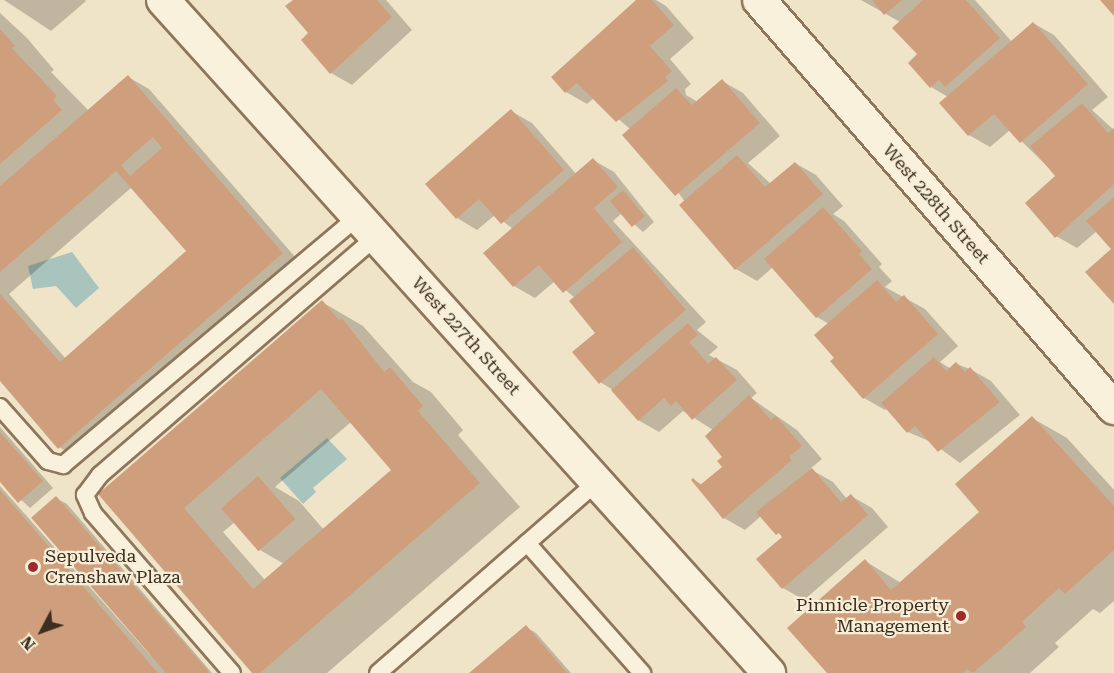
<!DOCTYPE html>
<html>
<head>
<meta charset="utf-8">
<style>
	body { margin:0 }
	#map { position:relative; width:1114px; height:673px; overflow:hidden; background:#f0e4c8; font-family:"Roboto Serif",serif }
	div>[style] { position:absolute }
	.water>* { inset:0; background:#a9c4bc }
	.shadow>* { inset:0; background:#0003 }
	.building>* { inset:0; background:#cf9f7d; transform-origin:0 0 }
	.roads { filter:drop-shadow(2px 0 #8d765c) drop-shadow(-2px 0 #8d765c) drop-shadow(0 2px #8d765c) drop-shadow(0 -2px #8d765c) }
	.service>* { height:16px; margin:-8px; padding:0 8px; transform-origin:8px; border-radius:8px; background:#faf1dc }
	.minor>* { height:32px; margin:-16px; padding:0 16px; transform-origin:16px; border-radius:16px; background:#faf1dc }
	.dots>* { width:16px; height:16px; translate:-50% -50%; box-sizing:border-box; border:3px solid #f7eed8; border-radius:50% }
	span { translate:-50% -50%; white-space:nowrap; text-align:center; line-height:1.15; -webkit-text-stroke:4.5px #f7eed8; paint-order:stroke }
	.street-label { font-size:18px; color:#3d2e20 }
	.poi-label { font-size:18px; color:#3d2e20 }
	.left { translate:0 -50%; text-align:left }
	.right { translate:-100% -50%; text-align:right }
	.north { position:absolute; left:12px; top:601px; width:60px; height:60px; -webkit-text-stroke:4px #f7eed8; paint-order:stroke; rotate:229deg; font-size:16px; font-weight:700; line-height:24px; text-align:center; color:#3d2e20 }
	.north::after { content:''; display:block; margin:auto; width:21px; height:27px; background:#3d2e20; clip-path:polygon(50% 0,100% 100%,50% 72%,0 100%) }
</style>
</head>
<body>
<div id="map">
	<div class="water">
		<i style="clip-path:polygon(72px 252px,99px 288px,76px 308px,56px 286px,33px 289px,28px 266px)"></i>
		<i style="clip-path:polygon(327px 438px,347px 459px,313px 488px,316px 492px,303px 504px,280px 478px)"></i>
	</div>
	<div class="shadow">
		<i style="clip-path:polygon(4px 0,85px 0,86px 1px,51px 31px)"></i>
		<i style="clip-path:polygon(295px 0,386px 0,412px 30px,352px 85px,331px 73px)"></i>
		<i style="clip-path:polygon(639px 0,656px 0,666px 6px,694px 38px,670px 59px,691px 84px,685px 89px,686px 95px,698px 102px,722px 81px,743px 93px,780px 136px,748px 163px,771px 184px,795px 163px,816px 175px,843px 206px,833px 214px,844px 221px,882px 264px,879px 267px,892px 281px,885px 287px,925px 309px,958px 346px,940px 362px,951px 369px,956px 364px,970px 369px,991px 381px,1020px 415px,960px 463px,931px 442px,908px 432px,888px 408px,885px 410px,864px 398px,832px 361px,836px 358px,829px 324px,817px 317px,773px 267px,757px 281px,736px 269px,630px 129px,594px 98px,587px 104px,566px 92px,553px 77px)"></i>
		<i style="clip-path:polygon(861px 0,975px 0,1012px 42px,1033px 23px,1054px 35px,1108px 97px,1092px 110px,1114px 130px,1114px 302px,1113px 249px,1097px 231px,1077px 248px,1056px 236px,1057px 176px,1010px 130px,990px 147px,969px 135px,948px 97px,931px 87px,920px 55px,900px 22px)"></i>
		<i style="clip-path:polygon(evenodd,0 13px,27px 38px,54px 70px,51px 72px,89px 111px,128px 77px,149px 89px,303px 266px,80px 459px,59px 447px,0 379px,0 13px,132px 187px,188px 252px,66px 359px,9px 294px,132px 187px)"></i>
		<i style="clip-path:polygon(511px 111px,532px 123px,577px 175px,593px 160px,614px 172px,654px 222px,643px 232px,622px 213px,613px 221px,706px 322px,697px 330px,718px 347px,709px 355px,737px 370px,757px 393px,751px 398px,797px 430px,822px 459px,810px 469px,833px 482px,847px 499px,851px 496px,872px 508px,888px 527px,804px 600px,783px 588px,784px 538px,761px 516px,745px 530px,724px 518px,694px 480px,703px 485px,724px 467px,724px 457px,713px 430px,683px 411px,659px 432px,638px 420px,613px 390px,600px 382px,597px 333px,575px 298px,555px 281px,535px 298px,514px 286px,486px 253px,513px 229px,495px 215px,477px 230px,457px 218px)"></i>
		<i style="clip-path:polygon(evenodd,322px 302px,363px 326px,413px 382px,431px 392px,463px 430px,458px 435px,520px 507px,327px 673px,254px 673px,100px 494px,322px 302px,351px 422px,393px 470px,324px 530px,299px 501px,275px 487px,351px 422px,322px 302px,235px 522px,260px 550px,284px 564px,265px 580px,223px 532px,235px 522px)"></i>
		<i style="clip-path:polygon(1032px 418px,1067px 438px,1114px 490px,1114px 601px,1100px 613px,1093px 609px,1055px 643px,1059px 647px,1030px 673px,827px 673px,865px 561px,901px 583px,981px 513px)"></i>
		<i style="clip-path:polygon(0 427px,53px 488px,30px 508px,0 480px)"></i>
		<i style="clip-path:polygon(0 486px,151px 656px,56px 498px,67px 504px,212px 673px,0 673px)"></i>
		<i style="clip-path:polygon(526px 627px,536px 633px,571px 673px,472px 673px)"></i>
	</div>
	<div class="building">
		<i style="clip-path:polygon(293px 0,377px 0,392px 17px,330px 74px,301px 40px,308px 33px,285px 6px)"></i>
		<i style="clip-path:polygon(636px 0,652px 0,674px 25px,650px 46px,672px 71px,665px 77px,668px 81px,616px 122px,577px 83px,565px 93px,551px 77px)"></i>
		<i style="clip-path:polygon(872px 0,902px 0,884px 15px)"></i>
		<i style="clip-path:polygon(923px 0,966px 0,1000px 38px,945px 87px,939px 80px,930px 88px,908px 63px,917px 54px,892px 28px)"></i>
		<i style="clip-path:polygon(1100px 0,1114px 0,1114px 16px)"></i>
		<i style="clip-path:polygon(1033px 22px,1088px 84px,1020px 143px,994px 114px,968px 136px,939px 103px)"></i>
		<i style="clip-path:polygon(0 29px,15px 46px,12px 48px,57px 96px,53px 100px,62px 110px,0 164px)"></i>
		<i style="clip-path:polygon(evenodd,128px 75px,283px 253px,58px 449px,0 381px,0 294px,60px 362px,186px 251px,116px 171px,0 272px,0 186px,128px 75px,153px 137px,162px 148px,130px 176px,121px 165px,153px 137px)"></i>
		<i style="clip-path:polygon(722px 79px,760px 123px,675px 196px,622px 135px,676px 88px,692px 105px)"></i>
		<i style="clip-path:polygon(1082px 103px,1108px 133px,1114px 128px,1114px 184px,1055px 238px,1025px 203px,1055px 176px,1030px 146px)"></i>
		<i style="clip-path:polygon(511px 109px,564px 170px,501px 224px,479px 199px,456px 219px,425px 184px)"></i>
		<i style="clip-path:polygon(737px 155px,765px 187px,795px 162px,823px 194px,735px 270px,679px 205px)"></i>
		<i style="clip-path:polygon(593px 158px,618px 187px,594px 208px,622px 242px,563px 293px,539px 265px,513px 287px,483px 253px)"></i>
		<i style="left:623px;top:190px;width:34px;height:17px;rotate:50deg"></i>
		<i style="clip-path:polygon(1114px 197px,1114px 304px,1085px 272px,1111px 249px,1086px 221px)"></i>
		<i style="clip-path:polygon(823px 207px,862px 251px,859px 254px,872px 269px,816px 318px,764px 259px)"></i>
		<i style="clip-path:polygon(633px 247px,686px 310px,599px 384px,572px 352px,595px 333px,569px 301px)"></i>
		<i style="clip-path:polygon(877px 280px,896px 302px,904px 295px,938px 334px,863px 399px,830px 361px,834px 358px,814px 335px)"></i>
		<i style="clip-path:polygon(evenodd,322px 300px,339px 320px,342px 318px,384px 372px,390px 367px,423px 406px,418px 411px,480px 483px,260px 673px,252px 673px,98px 494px,322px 300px,321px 389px,391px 470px,253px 589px,184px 508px,321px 389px)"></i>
		<i style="clip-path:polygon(688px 323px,698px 335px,689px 342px,708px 364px,716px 357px,737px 380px,692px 420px,676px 401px,671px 406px,664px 398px,638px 421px,611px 390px)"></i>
		<i style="clip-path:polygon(934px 357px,946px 371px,956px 362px,965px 372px,970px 367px,1000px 402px,938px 452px,915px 426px,907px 433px,881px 403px)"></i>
		<i style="clip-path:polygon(749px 395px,771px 420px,776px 416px,802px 446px,789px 457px,792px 460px,723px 519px,691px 480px,693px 478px,700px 485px,722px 467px,717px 461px,722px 457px,705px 436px)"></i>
		<i style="clip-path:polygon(1032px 416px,1114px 506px,1114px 550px,1065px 594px,1059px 588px,1022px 622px,1026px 627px,973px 673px,967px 669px,962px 673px,827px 673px,787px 628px,865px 559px,891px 590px,979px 512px,955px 484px)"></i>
		<i style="clip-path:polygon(0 432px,43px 481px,18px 503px,0 482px)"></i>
		<i style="clip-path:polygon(812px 468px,841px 502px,851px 494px,868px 515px,782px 589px,756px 559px,782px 537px,779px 533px,776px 535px,756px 512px)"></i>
		<i style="left:258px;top:476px;width:57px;height:49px;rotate:49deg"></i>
		<i style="clip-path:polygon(0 490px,133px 644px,158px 673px,0 673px)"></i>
		<i style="left:56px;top:496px;width:233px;height:33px;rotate:49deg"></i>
		<i style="clip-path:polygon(526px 625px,567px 673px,469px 673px)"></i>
	</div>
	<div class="roads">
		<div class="service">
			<i style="left:0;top:407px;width:72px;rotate:48.4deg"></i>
			<i style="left:48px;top:461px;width:16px;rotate:15deg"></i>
			<i style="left:63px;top:465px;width:385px;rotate:-40.1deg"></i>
			<i style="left:527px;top:543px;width:174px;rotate:48.5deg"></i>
			<i style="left:232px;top:673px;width:212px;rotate:-131deg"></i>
			<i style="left:93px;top:513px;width:20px;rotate:-114deg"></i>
			<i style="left:85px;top:495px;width:25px;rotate:-53deg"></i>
			<i style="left:100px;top:475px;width:364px;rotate:-40.8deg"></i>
			<i style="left:378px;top:673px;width:291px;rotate:-41.1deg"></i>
		</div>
		<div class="minor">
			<i style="left:163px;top:0;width:906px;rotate:48deg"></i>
			<i style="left:759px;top:0;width:541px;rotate:48.97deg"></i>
		</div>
	</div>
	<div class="dots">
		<i style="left:33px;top:567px;background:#9e2a2b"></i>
		<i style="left:961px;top:616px;background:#9e2a2b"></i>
	</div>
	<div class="street-label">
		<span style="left:936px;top:204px;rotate:49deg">West 228th Street</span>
		<span style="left:466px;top:336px;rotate:48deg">West 227th Street</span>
	</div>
	<div class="poi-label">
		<span class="left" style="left:45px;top:567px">Sepulveda<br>Crenshaw Plaza</span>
		<span class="right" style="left:949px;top:616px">Pinnicle Property<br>Management</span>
	</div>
	<div class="north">N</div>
</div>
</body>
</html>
